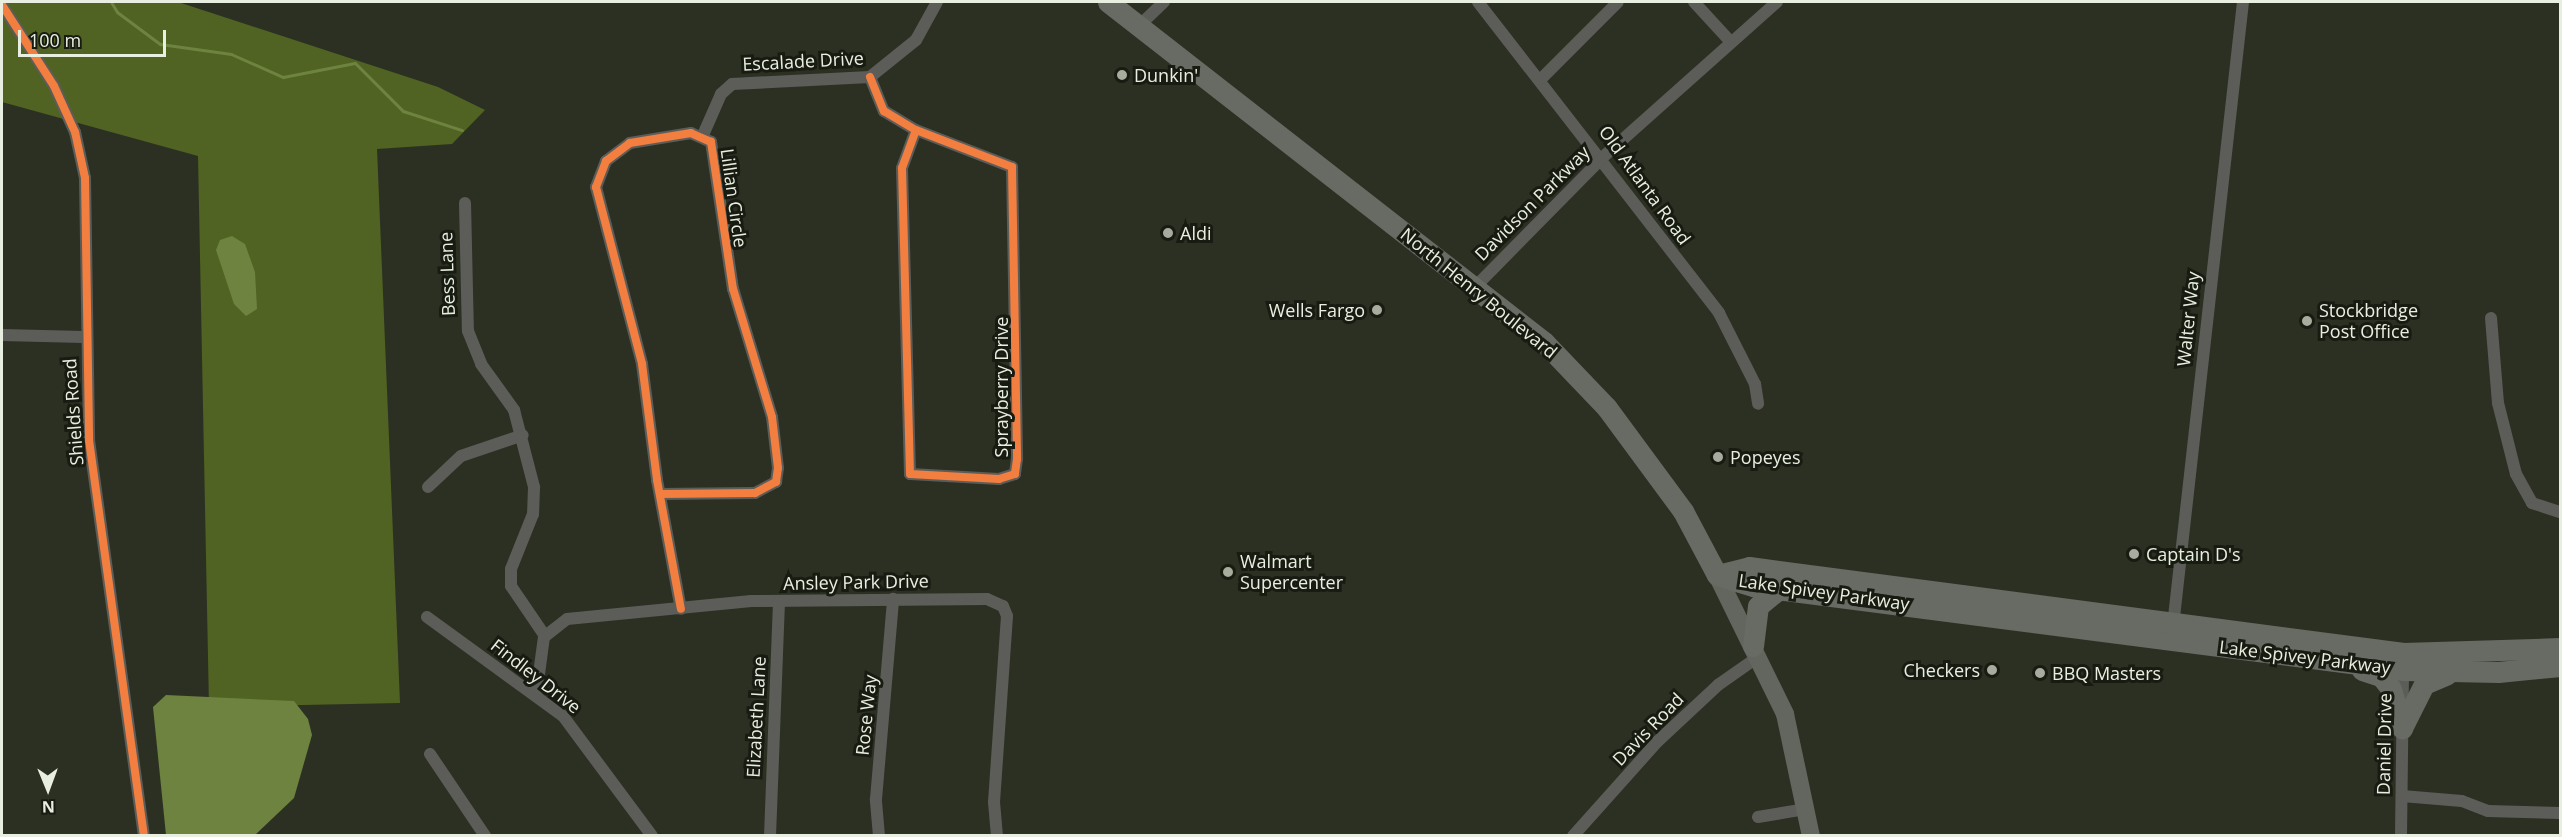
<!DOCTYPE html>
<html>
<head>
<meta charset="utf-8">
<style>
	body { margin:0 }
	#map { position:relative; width:2562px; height:837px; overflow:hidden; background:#2c3023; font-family:"Open Sans",sans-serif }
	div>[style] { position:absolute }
	.forest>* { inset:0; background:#506322 }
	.water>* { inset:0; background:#6e833f }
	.stream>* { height:3px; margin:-1.5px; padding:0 1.5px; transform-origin:1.5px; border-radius:1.5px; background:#6e833f }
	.street>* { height:12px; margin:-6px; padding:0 6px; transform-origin:6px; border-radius:6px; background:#5c5d59 }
	.primary>* { height:18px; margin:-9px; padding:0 9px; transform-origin:9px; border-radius:9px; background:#63665e }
	.highway>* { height:21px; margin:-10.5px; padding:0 10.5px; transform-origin:10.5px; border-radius:10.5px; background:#686b64 }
	.cycleway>* { height:8px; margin:-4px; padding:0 4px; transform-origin:4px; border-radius:4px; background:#f27e40 }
	.dots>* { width:16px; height:16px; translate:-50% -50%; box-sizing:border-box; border:3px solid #171b11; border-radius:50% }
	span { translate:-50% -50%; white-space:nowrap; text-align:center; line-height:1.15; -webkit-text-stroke:6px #171b11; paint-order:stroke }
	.street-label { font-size:18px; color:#e9efe0 }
	.poi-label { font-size:18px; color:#e9efe0 }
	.left { translate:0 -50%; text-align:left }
	.right { translate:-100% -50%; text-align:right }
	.frame { position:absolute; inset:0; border:3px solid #e9efe0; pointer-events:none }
	.north { position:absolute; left:18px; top:759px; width:60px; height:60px; -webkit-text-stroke:4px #171b11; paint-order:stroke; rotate:179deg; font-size:16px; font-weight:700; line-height:24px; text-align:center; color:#e9efe0 }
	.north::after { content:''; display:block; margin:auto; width:21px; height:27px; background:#e9efe0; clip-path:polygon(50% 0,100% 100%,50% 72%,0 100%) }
	.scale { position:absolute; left:18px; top:30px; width:148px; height:27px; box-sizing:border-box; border:3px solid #e9efe0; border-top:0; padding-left:8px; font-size:18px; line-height:21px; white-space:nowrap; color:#e9efe0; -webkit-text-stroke:4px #171b11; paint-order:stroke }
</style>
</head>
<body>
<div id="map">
	<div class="forest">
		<i style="clip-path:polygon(2px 2px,178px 2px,438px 87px,485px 110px,452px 144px,377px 149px,400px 703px,209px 707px,198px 156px,2px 102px)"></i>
	</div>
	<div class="water">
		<i style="clip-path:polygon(232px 236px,245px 244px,255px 272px,257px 309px,246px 316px,234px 304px,216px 250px,220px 240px)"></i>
		<i style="clip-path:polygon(166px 695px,294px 701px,308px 719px,312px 735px,294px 798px,255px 835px,166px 835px,153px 707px)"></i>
	</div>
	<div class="stream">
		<i style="left:111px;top:2px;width:12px;rotate:59deg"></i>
		<i style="left:117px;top:12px;width:54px;rotate:36.7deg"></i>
		<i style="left:160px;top:44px;width:72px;rotate:8deg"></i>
		<i style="left:231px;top:54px;width:57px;rotate:23.9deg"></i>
		<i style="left:283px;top:77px;width:73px;rotate:-11deg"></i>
		<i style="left:355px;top:63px;width:68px;rotate:45deg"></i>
		<i style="left:403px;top:111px;width:62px;rotate:17.9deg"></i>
	</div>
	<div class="street">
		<i style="left:1478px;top:2px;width:393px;rotate:52.2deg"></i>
		<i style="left:1719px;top:313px;width:80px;rotate:63.1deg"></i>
		<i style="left:1755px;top:384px;width:20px;rotate:81deg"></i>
		<i style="left:1694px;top:2px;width:52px;rotate:47.4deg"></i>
		<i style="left:2px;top:5px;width:96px;rotate:57.3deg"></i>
		<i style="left:54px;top:86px;width:51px;rotate:65.5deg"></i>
		<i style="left:75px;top:132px;width:47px;rotate:77.7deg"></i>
		<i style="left:85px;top:178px;width:262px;rotate:89.1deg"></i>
		<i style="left:89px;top:440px;width:400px;rotate:82.1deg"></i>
		<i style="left:1139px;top:26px;width:35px;rotate:-44deg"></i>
		<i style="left:870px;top:77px;width:37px;rotate:68deg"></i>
		<i style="left:884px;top:111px;width:37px;rotate:31deg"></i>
		<i style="left:916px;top:130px;width:103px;rotate:21.1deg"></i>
		<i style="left:1012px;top:167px;width:292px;rotate:89deg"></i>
		<i style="left:1017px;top:459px;width:15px;rotate:98deg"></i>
		<i style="left:1015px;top:474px;width:17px;rotate:163deg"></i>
		<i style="left:999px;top:479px;width:89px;rotate:-176.8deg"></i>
		<i style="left:910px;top:474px;width:306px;rotate:-91.5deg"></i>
		<i style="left:902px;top:168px;width:40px;rotate:-69.8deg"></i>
		<i style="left:1542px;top:78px;width:107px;rotate:-45deg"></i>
		<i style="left:703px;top:135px;width:45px;rotate:-66.3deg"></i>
		<i style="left:721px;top:94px;width:15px;rotate:-42deg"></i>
		<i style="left:732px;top:84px;width:138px;rotate:-2.9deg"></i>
		<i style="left:870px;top:77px;width:59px;rotate:-38.8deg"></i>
		<i style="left:916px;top:40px;width:43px;rotate:-61.1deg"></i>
		<i style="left:465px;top:203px;width:128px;rotate:88.7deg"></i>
		<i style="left:468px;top:331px;width:35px;rotate:68deg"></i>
		<i style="left:481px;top:364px;width:57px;rotate:54.3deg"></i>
		<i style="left:514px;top:410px;width:80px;rotate:75.4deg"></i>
		<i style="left:534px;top:487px;width:27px;rotate:92deg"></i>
		<i style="left:533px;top:514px;width:59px;rotate:111.8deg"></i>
		<i style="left:511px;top:569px;width:17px;rotate:90deg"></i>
		<i style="left:511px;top:586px;width:60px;rotate:55.8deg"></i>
		<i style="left:1475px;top:287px;width:182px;rotate:-45.4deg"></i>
		<i style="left:1603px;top:157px;width:233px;rotate:-41.7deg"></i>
		<i style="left:2491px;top:318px;width:85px;rotate:85.3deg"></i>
		<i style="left:2498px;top:403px;width:73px;rotate:75.8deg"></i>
		<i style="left:2516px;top:474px;width:33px;rotate:61deg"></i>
		<i style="left:2532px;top:503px;width:29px;rotate:18deg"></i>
		<i style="left:2px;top:335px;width:82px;rotate:1.4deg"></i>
		<i style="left:428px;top:487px;width:45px;rotate:-43.2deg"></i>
		<i style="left:461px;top:456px;width:65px;rotate:-18.7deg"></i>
		<i style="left:660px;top:494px;width:95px;rotate:-0.6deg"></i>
		<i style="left:755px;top:493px;width:24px;rotate:-28deg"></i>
		<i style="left:776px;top:482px;width:14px;rotate:-82deg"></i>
		<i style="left:778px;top:468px;width:51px;rotate:-96.7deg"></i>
		<i style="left:772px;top:417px;width:134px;rotate:-106.9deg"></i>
		<i style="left:733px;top:289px;width:149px;rotate:-98.5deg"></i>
		<i style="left:711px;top:142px;width:22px;rotate:-156deg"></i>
		<i style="left:691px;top:133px;width:62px;rotate:170.7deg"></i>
		<i style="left:630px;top:143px;width:30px;rotate:143deg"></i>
		<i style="left:606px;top:161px;width:28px;rotate:111deg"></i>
		<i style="left:596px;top:187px;width:183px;rotate:75.4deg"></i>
		<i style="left:642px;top:364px;width:117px;rotate:82.6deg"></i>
		<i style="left:657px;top:480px;width:131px;rotate:79.5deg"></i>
		<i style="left:427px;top:617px;width:168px;rotate:36.1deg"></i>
		<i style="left:563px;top:716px;width:149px;rotate:53.4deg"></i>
		<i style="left:2173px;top:626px;width:628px;rotate:-83.6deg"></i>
		<i style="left:536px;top:696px;width:60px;rotate:-82.3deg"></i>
		<i style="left:544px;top:637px;width:29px;rotate:-38deg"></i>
		<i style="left:567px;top:619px;width:185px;rotate:-5.6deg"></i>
		<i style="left:751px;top:601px;width:236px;rotate:-0.5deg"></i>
		<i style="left:987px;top:599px;width:17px;rotate:24deg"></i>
		<i style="left:1003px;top:606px;width:11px;rotate:68deg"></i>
		<i style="left:1007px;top:616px;width:186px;rotate:94deg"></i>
		<i style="left:994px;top:802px;width:34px;rotate:85deg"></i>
		<i style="left:430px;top:754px;width:99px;rotate:56.1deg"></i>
		<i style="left:2402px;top:796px;width:60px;rotate:4.8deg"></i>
		<i style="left:2462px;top:801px;width:28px;rotate:21deg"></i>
		<i style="left:2488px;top:811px;width:72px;rotate:1.6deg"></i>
		<i style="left:1758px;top:817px;width:49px;rotate:-9.5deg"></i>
		<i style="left:770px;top:836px;width:235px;rotate:-87.8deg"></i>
		<i style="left:879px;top:836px;width:37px;rotate:-95deg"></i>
		<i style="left:876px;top:799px;width:201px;rotate:-85.1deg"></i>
		<i style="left:1573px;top:836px;width:127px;rotate:-48.2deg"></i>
		<i style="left:1658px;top:741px;width:82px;rotate:-43deg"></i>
		<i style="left:1718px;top:685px;width:49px;rotate:-35deg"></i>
		<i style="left:2401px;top:836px;width:170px;rotate:-89.3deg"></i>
	</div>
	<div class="primary">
		<i style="left:1717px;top:575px;width:155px;rotate:63.9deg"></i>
		<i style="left:1785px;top:714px;width:125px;rotate:78deg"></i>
	</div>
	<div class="highway">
		<i style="left:1108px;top:2px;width:553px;rotate:37.95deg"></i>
		<i style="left:1544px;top:342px;width:91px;rotate:46.3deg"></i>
		<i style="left:1607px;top:408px;width:128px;rotate:53.6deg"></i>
		<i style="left:1683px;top:511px;width:72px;rotate:62deg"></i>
		<i style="left:1717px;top:575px;width:39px;rotate:17deg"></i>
		<i style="left:1754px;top:586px;width:654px;rotate:7.37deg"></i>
		<i style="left:2403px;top:670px;width:95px;rotate:1.2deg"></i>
		<i style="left:2498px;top:672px;width:62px;rotate:-5.5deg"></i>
		<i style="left:1718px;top:575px;width:32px;rotate:-14deg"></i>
		<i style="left:1749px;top:567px;width:660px;rotate:7.49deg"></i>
		<i style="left:2403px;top:653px;width:157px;rotate:-1.8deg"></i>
		<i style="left:1753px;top:646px;width:40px;rotate:-82.9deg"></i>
		<i style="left:1758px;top:606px;width:27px;rotate:-39deg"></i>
		<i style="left:2362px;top:670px;width:20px;rotate:18deg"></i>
		<i style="left:2381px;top:676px;width:16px;rotate:52deg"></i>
		<i style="left:2391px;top:689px;width:41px;rotate:74.2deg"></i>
		<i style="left:2402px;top:728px;width:49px;rotate:-63.4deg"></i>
		<i style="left:2424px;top:684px;width:25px;rotate:-23deg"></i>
	</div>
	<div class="cycleway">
		<i style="left:2px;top:5px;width:96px;rotate:57.3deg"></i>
		<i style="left:54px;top:86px;width:51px;rotate:65.5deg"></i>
		<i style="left:75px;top:132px;width:47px;rotate:77.7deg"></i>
		<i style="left:85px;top:178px;width:262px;rotate:89.1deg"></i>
		<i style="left:89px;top:440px;width:400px;rotate:82.1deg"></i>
		<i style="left:870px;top:77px;width:37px;rotate:68deg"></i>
		<i style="left:884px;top:111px;width:37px;rotate:31deg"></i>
		<i style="left:916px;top:130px;width:103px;rotate:21.1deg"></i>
		<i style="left:1012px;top:167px;width:292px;rotate:89deg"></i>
		<i style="left:1017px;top:459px;width:15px;rotate:98deg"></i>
		<i style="left:1015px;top:474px;width:17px;rotate:163deg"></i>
		<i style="left:999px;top:479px;width:89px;rotate:-176.8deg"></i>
		<i style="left:910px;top:474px;width:306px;rotate:-91.5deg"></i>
		<i style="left:902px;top:168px;width:40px;rotate:-69.8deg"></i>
		<i style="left:660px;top:494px;width:95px;rotate:-0.6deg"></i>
		<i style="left:755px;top:493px;width:24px;rotate:-28deg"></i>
		<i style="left:776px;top:482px;width:14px;rotate:-82deg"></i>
		<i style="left:778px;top:468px;width:51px;rotate:-96.7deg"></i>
		<i style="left:772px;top:417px;width:134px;rotate:-106.9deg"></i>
		<i style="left:733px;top:289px;width:149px;rotate:-98.5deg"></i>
		<i style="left:711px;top:142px;width:22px;rotate:-156deg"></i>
		<i style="left:691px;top:133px;width:62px;rotate:170.7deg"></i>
		<i style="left:630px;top:143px;width:30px;rotate:143deg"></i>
		<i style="left:606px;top:161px;width:28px;rotate:111deg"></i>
		<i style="left:596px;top:187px;width:183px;rotate:75.4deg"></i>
		<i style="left:642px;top:364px;width:117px;rotate:82.6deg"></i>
		<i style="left:657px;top:480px;width:131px;rotate:79.5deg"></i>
	</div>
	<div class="dots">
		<i style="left:1122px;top:75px;background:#a7ac9e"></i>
		<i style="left:1168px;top:233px;background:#a7ac9e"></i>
		<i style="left:1377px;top:310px;background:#a7ac9e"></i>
		<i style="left:2307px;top:321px;background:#a7ac9e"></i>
		<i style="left:1718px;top:457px;background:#a7ac9e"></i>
		<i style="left:2134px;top:554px;background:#a7ac9e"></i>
		<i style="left:1228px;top:572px;background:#a7ac9e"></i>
		<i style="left:1992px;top:670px;background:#a7ac9e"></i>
		<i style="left:2040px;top:673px;background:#a7ac9e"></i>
	</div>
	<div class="street-label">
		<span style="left:803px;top:61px;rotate:-3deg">Escalade Drive</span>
		<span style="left:1645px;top:185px;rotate:54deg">Old Atlanta Road</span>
		<span style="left:734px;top:198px;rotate:82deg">Lillian Circle</span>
		<span style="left:1532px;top:203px;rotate:-45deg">Davidson Parkway</span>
		<span style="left:447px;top:274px;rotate:-92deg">Bess Lane</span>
		<span style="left:1479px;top:293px;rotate:39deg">North Henry Boulevard</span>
		<span style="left:2188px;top:319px;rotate:-84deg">Walter Way</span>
		<span style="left:1001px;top:387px;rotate:-90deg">Sprayberry Drive</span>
		<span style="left:73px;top:412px;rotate:-94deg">Shields Road</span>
		<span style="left:856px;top:582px;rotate:-1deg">Ansley Park Drive</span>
		<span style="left:1824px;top:592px;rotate:8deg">Lake Spivey Parkway</span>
		<span style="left:2305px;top:657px;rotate:7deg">Lake Spivey Parkway</span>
		<span style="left:536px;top:676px;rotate:38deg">Findley Drive</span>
		<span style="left:866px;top:715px;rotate:-84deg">Rose Way</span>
		<span style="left:756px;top:717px;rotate:-87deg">Elizabeth Lane</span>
		<span style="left:1648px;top:729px;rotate:-46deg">Davis Road</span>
		<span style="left:2384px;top:744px;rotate:-89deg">Daniel Drive</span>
	</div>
	<div class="poi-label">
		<span class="left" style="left:1134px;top:75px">Dunkin'</span>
		<span class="left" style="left:1180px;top:233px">Aldi</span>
		<span class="right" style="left:1365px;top:310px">Wells Fargo</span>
		<span class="left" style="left:2319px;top:321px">Stockbridge<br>Post Office</span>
		<span class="left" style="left:1730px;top:457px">Popeyes</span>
		<span class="left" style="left:2146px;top:554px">Captain D's</span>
		<span class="left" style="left:1240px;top:572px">Walmart<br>Supercenter</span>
		<span class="right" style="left:1980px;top:670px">Checkers</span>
		<span class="left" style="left:2052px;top:673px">BBQ Masters</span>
	</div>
	<div class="frame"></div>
	<div class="north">N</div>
	<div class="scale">100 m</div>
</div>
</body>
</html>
